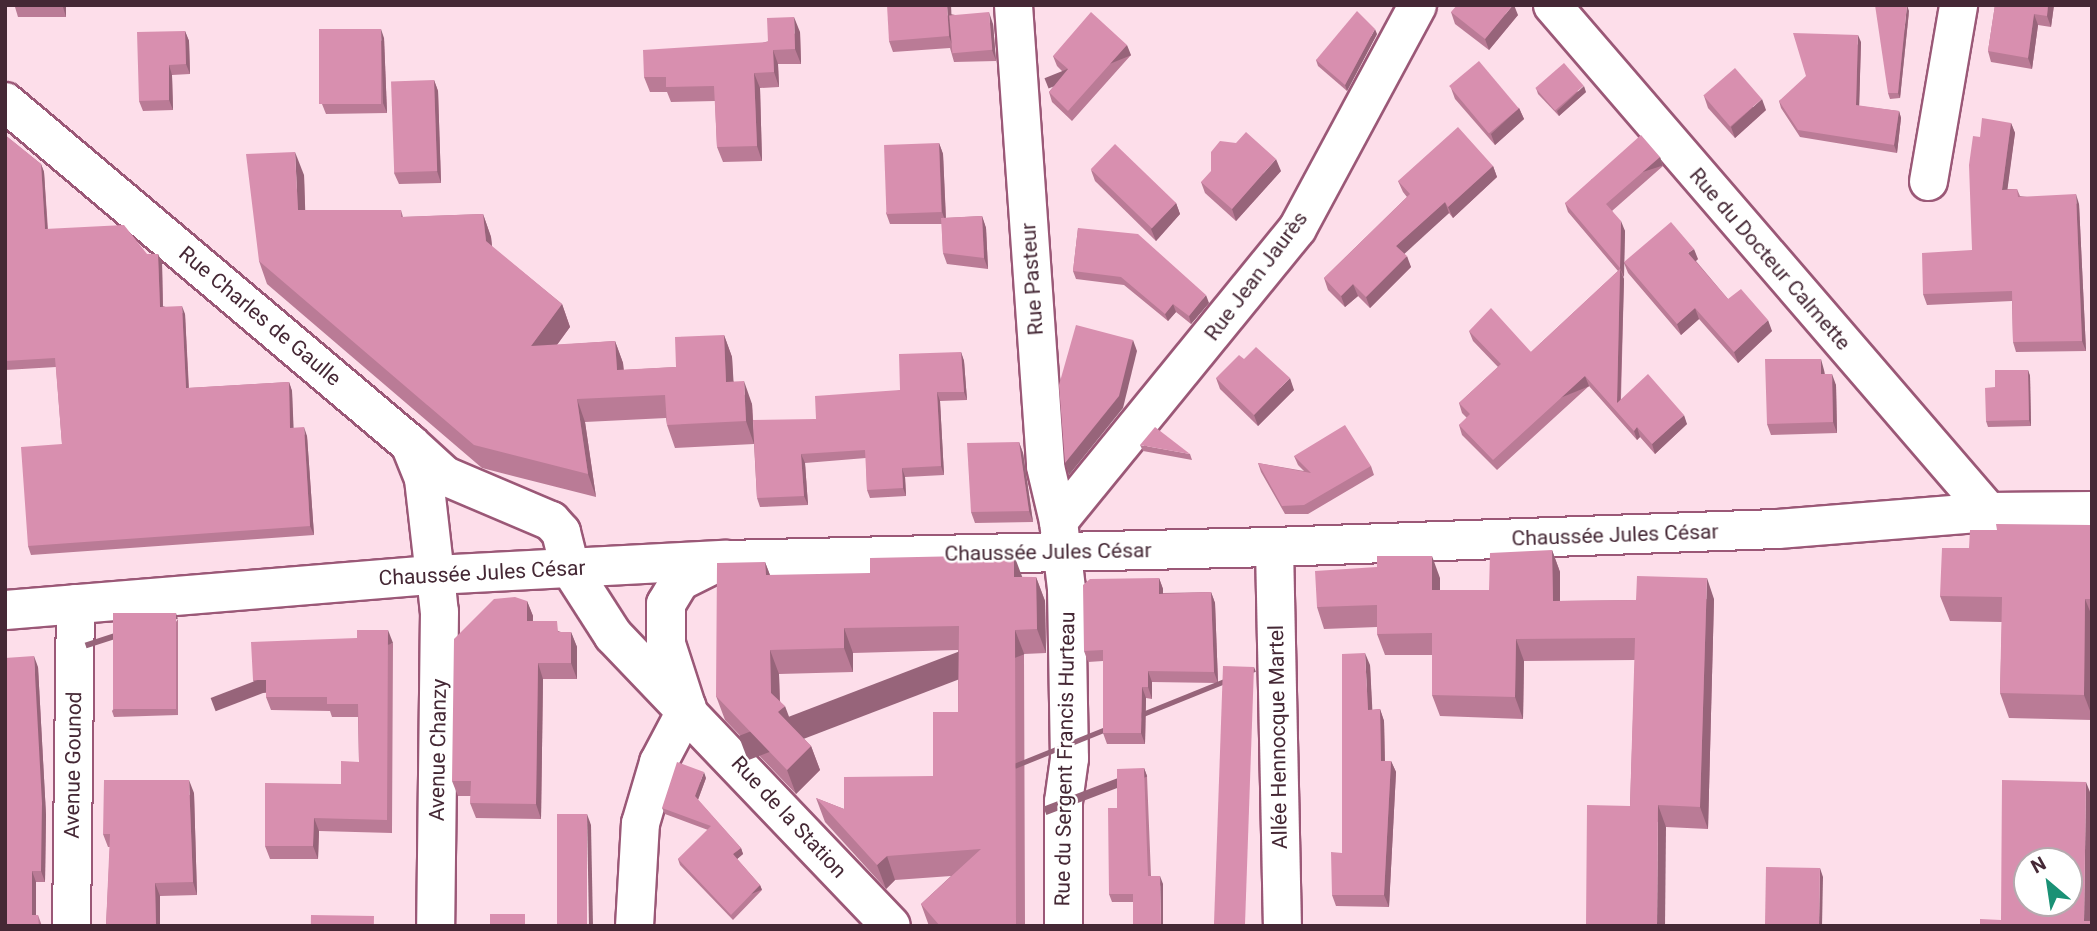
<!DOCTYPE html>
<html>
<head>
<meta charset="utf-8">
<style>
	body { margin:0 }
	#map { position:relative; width:2097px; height:931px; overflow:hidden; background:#fddeea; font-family:Roboto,sans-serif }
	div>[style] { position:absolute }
	.roads { filter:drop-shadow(2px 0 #9b5877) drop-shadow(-2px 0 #9b5877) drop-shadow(0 2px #9b5877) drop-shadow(0 -2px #9b5877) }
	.minor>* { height:37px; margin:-18.5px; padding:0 18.5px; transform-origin:18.5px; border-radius:18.5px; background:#fff }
	.tertiary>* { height:38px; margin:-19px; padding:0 19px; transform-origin:19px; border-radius:19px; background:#fff }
	.wall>* { inset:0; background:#ba7b96 }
	.shaded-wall>* { inset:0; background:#97647a; transform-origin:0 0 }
	.building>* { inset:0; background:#d88faf; transform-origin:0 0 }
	span { translate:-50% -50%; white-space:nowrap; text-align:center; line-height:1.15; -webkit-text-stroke:5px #fff; paint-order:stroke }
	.street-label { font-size:21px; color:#452835 }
	.frame { position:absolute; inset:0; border:7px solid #452835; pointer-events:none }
	.north { position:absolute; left:2013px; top:847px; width:70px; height:70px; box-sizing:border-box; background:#fff; border:2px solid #b5a9ae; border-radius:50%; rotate:331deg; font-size:19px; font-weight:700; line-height:28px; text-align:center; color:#452835 }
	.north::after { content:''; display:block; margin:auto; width:24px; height:32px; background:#1a9175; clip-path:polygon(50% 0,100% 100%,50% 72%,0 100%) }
</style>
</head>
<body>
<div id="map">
	<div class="roads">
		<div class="minor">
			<i style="left:1013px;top:5px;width:462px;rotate:86deg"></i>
			<i style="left:1045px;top:466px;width:57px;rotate:76.7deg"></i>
			<i style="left:1058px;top:521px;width:67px;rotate:83.2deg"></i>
			<i style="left:1066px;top:588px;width:170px;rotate:89deg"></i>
			<i style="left:1069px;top:758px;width:43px;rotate:97.9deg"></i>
			<i style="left:1063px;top:801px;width:125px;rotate:90deg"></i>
			<i style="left:1552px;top:5px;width:669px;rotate:49.24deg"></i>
			<i style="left:1928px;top:181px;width:179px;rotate:-80.3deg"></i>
			<i style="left:1058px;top:521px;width:378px;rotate:-50.8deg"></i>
			<i style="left:1297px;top:228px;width:253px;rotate:-61.7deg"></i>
			<i style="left:1274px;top:547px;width:379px;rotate:88.8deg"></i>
			<i style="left:435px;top:575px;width:36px;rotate:84deg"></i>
			<i style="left:439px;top:611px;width:315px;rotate:90.7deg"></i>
			<i style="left:71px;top:926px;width:323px;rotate:-89.3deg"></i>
			<i style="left:634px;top:926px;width:103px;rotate:-86.7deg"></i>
			<i style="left:640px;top:823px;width:64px;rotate:-73.6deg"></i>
			<i style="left:658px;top:762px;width:62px;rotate:-62.2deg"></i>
		</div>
		<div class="tertiary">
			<i style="left:5px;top:102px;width:530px;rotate:40.18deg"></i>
			<i style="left:410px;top:444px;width:38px;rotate:68deg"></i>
			<i style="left:424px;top:479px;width:97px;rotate:83.5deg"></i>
			<i style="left:410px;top:444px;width:47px;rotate:42.4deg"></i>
			<i style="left:445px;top:476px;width:115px;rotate:23deg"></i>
			<i style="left:551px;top:521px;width:15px;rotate:48deg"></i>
			<i style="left:561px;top:532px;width:37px;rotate:76deg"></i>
			<i style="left:570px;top:568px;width:80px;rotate:57.3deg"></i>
			<i style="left:613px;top:635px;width:402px;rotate:46.3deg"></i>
			<i style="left:5px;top:610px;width:431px;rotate:-4.7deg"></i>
			<i style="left:435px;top:575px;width:290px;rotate:-3deg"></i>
			<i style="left:725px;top:560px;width:549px;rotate:-1.36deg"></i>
			<i style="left:1274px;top:547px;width:504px;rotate:-2.05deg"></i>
			<i style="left:1778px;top:529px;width:212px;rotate:-4.6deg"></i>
			<i style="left:1989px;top:512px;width:103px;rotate:-0.6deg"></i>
			<i style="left:686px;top:706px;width:65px;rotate:-107.9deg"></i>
			<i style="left:666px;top:644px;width:40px;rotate:-90deg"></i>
			<i style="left:666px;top:604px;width:27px;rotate:-59deg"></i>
			<i style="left:680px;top:581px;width:42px;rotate:-26.6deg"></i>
		</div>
	</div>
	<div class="wall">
		<i style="clip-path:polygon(66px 5px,66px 17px,18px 17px,15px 7px)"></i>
		<i style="clip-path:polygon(1995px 5px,2054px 5px,2051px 27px,2038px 25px,2032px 69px,1991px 62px,1988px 51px)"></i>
		<i style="clip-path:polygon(1909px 11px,1900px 98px,1890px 99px,1888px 93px)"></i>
		<i style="clip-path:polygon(1451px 12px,1518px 15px,1489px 50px,1455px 24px)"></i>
		<i style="clip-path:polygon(951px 14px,993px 24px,996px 61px,954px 62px,950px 48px,893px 52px,889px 41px)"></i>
		<i style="clip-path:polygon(185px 31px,189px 41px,190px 74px,172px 75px,173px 110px,143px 111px,139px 101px)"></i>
		<i style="clip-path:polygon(800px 32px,801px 64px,778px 64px,779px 87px,760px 88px,762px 161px,723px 162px,717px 147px,715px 101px,671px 102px,667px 92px,650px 92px,644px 77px)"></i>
		<i style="clip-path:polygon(1377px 34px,1347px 91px,1318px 66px,1316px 60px)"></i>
		<i style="clip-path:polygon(384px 38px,387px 113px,326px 114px,322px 104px)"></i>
		<i style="clip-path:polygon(1861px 42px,1859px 106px,1899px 111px,1901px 118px,1897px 153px,1800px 137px,1781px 108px,1779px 101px)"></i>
		<i style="clip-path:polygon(1131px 55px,1072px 121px,1052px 102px,1049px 92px,1064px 73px,1057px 66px,1053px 56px)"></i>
		<i style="clip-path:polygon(434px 80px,438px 91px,441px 183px,399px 184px,394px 173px)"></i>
		<i style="clip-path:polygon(1451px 88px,1519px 108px,1524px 119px,1495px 145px,1455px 99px)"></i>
		<i style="clip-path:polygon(1536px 88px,1586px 92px,1559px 116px,1538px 94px)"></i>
		<i style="clip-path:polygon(1704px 96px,1766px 110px,1735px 138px,1708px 108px)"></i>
		<i style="clip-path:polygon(2011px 123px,2015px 133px,2007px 189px,2017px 189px,2020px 196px,2079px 204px,2086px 351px,2016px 352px,2013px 342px,2012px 301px,1927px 305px,1923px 294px,1972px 250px,1980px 137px)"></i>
		<i style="clip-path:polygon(5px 135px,41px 164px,44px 172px,48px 229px,147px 254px,158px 254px,162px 263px,163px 306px,185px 314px,189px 388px,289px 382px,292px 391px,293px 428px,307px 436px,314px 535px,31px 555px,28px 546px,62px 444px,56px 367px,5px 370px)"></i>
		<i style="clip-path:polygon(939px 143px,943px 154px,946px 218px,982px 216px,986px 228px,988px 269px,947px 264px,943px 253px,942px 224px,890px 224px,886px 213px)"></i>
		<i style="clip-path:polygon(1660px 157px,1663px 166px,1612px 211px,1625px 231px,1624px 262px,1698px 259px,1696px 261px,1728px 299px,1772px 331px,1738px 363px,1699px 319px,1681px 335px,1628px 273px,1624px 263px,1624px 277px,1622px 275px,1624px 279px,1621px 399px,1687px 424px,1655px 454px,1640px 437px,1637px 440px,1589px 386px,1497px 470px,1462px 435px,1459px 425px,1467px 418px,1462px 413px,1459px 403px,1498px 367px,1473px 341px,1469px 331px,1531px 352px,1618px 271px,1568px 212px,1565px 203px)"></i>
		<i style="clip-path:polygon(1493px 166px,1497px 177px,1453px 218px,1449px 213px,1404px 253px,1411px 267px,1370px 308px,1358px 296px,1345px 307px,1328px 290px,1324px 278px,1407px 197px,1403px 192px,1398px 181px)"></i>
		<i style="clip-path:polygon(1091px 170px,1176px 203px,1180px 214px,1156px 241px,1095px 181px)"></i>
		<i style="clip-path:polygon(1281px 171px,1236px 221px,1205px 193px,1201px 182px)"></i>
		<i style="clip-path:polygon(304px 175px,305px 210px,401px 210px,403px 217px,483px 214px,491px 237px,492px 247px,562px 304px,570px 327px,557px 345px,615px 341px,623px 363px,624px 370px,676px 367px,724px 335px,732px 357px,733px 381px,752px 404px,754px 433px,816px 419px,900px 390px,961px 352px,964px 361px,967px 400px,940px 401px,944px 475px,905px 477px,906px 496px,870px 498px,867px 490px,866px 458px,805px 463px,808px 505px,760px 507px,757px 498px,754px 444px,675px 448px,667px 425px,666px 418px,585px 422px,596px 497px,482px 468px,267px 284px,259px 261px)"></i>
		<i style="clip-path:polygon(1078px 228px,1209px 303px,1191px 324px,1176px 312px,1168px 321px,1124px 285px,1076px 279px,1073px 271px)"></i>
		<i style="clip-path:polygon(1824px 370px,1825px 374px,1836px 385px,1837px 433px,1771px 435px,1767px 424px)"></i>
		<i style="clip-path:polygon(2028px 370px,2030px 376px,2031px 426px,1988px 427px,1986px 421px,1995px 387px)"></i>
		<i style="clip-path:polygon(1216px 378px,1294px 390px,1258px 426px,1220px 389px)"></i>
		<i style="clip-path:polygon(1019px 442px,1023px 453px,1033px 522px,975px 523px,971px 512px)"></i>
		<i style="clip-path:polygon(1140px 445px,1190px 454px,1192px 460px,1143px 451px)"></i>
		<i style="clip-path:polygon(1294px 456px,1371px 466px,1374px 475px,1308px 514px,1285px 514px,1261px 472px,1258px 463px,1304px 471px,1298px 465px)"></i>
		<i style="clip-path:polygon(2091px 525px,2092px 720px,2009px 718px,2000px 693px,2002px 622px,1950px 621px,1940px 596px,1969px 548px,1997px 530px)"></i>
		<i style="clip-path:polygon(1552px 550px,1560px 572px,1560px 601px,1714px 599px,1708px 829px,1666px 827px,1630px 806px,1635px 660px,1524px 661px,1523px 719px,1440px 716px,1432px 695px,1432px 655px,1385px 655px,1377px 634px,1377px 627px,1324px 629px,1317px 607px,1440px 578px,1440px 590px,1489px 590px)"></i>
		<i style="clip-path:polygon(765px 562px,770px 575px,1036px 577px,1045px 601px,1046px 653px,1024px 654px,1025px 926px,929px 926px,921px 904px,951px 876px,895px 880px,886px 889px,825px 822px,816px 798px,844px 809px,933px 776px,958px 712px,958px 650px,853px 653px,853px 672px,779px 674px,780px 701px,793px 727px,811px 746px,820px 770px,796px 794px,725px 720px,716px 696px)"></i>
		<i style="clip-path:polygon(1159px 578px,1163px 589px,1163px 593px,1211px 592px,1215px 603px,1218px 683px,1152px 682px,1152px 699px,1146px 698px,1145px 744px,1107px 744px,1103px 733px,1103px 661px,1088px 662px,1084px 651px)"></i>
		<i style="clip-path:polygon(527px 601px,533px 616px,533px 621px,561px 632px,571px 632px,577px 647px,577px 679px,543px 679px,541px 819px,476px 818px,470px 803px,471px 796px,458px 796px,452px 781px)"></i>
		<i style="clip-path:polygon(178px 619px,178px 715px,114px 717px,112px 711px)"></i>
		<i style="clip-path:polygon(393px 643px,392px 833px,319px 831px,318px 859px,270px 859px,265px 846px,341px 784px,359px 762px,358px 717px,332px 717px,330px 711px,271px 710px,266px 697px,266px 693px,258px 693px,253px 680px)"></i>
		<i style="clip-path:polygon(1370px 665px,1372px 710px,1380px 709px,1384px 721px,1385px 761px,1391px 761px,1396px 772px,1389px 907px,1336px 906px,1332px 895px,1342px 853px)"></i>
		<i style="clip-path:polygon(38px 667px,46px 815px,45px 882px,36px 882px,36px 915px,38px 915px,42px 926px,5px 926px)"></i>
		<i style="clip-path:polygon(1144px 768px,1147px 776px,1151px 876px,1163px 884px,1133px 902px,1112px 902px,1109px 894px,1117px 808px)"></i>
		<i style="clip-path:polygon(706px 778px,698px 800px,741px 848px,743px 854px,737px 859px,760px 885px,762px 890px,733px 920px,680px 865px,678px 859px,708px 830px,665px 814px,662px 808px)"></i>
		<i style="clip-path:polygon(194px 793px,197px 895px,160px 896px,160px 926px,106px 926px,110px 847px,108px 847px,103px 834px)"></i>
	</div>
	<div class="shaded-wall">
		<i style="clip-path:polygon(63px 5px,66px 5px,66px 17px,63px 7px)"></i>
		<i style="clip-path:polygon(947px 5px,951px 5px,953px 47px,949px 36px)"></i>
		<i style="clip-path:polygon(1513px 5px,1514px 5px,1518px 15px,1489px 50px,1485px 39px)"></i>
		<i style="clip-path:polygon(1907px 5px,1909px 11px,1900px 98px,1898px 93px)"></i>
		<i style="clip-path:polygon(2048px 5px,2054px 5px,2051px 27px,2047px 16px)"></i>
		<i style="clip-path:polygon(989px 12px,993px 24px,996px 61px,992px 50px)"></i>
		<i style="clip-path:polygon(2034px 14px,2038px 25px,2032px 69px,2028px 58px)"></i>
		<i style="clip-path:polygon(794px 17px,800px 32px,801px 64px,795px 49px)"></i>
		<i style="clip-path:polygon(381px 29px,384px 38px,387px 113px,383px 103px)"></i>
		<i style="clip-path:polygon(1375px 29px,1377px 34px,1347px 91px,1345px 85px)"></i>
		<i style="clip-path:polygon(185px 31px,189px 41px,190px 74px,186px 64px)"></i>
		<i style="clip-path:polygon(1858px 35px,1861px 42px,1859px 112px,1856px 105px)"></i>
		<i style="left:1127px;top:45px;width:11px;height:89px;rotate:68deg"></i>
		<i style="clip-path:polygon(773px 50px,778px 64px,779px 87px,774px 72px)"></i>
		<i style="clip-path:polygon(169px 65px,172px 75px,173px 110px,169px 100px)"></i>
		<i style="clip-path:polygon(754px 73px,760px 88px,762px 161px,757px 146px)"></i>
		<i style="clip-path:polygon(434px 80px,438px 91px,441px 183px,437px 171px)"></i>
		<i style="clip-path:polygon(1584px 86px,1586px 92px,1559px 116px,1557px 111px)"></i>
		<i style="clip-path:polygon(1762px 99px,1766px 110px,1735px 138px,1731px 127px)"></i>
		<i style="clip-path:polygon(1519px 108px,1524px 119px,1495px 145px,1491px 134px)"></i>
		<i style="clip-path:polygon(1899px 111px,1901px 118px,1897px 153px,1894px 145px)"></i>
		<i style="clip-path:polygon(2011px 123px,2015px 133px,2006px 200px,2002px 190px)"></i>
		<i style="clip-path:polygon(939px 143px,943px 154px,946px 223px,942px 212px)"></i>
		<i style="clip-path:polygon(295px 152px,304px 175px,306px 233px,298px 210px)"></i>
		<i style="left:1660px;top:157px;width:9px;height:72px;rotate:72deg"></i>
		<i style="clip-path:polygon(1276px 159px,1281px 171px,1236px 221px,1232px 209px)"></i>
		<i style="clip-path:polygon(41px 164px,44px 172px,48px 238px,45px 229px)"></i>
		<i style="clip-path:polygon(1493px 166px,1497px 177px,1453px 218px,1448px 207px)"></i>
		<i style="clip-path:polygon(2076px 194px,2079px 204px,2086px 351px,2082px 341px)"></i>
		<i style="clip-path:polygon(1445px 202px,1449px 213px,1401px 257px,1396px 246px)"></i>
		<i style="clip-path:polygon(1176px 203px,1180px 214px,1156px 241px,1151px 229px)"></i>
		<i style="clip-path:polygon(483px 214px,491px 237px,494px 264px,486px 241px)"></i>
		<i style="clip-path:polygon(982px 216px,986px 228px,988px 269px,984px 258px)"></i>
		<i style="clip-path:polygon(1621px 221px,1625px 231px,1624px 277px,1620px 268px)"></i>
		<i style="clip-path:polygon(1694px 249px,1698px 259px,1692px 264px,1688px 253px)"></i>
		<i style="clip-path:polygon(158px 254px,162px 263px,163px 315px,160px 307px)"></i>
		<i style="clip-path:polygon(1407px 256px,1411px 267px,1370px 308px,1366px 297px)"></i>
		<i style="clip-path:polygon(1620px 269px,1624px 279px,1620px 412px,1617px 403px)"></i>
		<i style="clip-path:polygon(1353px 284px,1358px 296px,1345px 307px,1341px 296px)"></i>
		<i style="clip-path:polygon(1206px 295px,1209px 303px,1191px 324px,1189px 316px)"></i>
		<i style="clip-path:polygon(562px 304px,570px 327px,539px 369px,531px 346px)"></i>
		<i style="clip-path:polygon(1173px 304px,1176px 312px,1168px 321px,1165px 314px)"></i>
		<i style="clip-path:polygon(182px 306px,185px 314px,189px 397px,186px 388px)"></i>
		<i style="clip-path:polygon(1695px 308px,1699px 319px,1681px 335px,1677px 324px)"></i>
		<i style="clip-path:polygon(1768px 320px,1772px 331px,1738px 363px,1734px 352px)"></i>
		<i style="clip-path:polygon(724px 335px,732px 357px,735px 404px,726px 382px)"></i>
		<i style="clip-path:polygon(1133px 340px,1137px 351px,1123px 408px,1069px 475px,1065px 463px)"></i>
		<i style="clip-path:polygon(615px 341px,623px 363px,625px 393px,617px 370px)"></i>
		<i style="clip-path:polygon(961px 352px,964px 361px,967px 400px,964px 392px)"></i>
		<i style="clip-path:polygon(1821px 359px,1824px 370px,1825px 385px,1821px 374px)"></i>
		<i style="clip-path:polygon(2028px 370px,2030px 376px,2031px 426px,2029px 420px)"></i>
		<i style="clip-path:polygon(1832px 374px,1836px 385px,1837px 433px,1833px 422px)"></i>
		<i style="left:1585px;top:376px;width:11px;height:125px;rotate:68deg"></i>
		<i style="clip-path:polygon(1290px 378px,1294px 390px,1258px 426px,1254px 415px)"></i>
		<i style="clip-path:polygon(744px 381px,752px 404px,754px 444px,746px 421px)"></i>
		<i style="clip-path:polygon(289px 382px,292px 391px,294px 437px,290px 428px)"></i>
		<i style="clip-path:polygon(937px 392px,940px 401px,944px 475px,941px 466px)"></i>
		<i style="clip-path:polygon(577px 399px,585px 422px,596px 497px,588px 474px)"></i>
		<i style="clip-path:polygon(1684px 415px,1687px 424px,1655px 454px,1652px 444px)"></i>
		<i style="clip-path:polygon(304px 427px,307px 436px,314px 535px,310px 526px)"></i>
		<i style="clip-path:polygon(1637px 427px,1640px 437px,1637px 440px,1634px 431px)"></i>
		<i style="clip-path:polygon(1019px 442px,1023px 453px,1033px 522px,1029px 511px)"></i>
		<i style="clip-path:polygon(801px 454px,805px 463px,808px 505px,804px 496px)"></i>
		<i style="clip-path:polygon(902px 468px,905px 477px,906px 496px,903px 488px)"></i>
		<i style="clip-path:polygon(1552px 550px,1560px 572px,1560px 623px,1553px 601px)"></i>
		<i style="clip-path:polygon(1014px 555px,1023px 579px,1014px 577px)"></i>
		<i style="clip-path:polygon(1432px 556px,1440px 578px,1440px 611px,1432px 590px)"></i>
		<i style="clip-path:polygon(765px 562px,774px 586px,766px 575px)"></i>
		<i style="clip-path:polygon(1036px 577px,1045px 601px,1046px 653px,1037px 629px)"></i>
		<i style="clip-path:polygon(1159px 578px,1163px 589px,1163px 605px,1159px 594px)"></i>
		<i style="clip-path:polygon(1707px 578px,1714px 599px,1708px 829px,1700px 807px)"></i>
		<i style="clip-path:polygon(1211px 592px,1215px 603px,1218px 683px,1214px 672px)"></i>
		<i style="clip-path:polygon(2085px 599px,2092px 616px,2092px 716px,2084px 695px)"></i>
		<i style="clip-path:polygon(527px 601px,533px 616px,532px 636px,527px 621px)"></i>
		<i style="left:176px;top:613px;width:6px;height:96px;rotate:72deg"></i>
		<i style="clip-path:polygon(844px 628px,853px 653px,853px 672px,844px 648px)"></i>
		<i style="left:388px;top:630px;width:14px;height:190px;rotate:69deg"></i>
		<i style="left:1015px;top:630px;width:26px;height:296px;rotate:69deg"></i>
		<i style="clip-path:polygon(571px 632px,577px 647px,577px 679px,571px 663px)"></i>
		<i style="clip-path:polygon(1516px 639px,1524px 661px,1523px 719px,1515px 697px)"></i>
		<i style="clip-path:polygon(770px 650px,779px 674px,780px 710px,785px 706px,794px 730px,787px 736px,771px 693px)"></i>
		<i style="clip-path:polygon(1365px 653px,1370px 665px,1373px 722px,1368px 710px)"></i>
		<i style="clip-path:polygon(34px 656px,38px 667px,46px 815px,45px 882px,41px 871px)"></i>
		<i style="clip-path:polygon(538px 663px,543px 679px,541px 819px,536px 804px)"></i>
		<i style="left:1254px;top:667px;width:5px;height:259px;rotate:68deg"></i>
		<i style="clip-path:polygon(1148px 671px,1152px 682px,1152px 699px,1148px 687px)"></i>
		<i style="clip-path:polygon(1142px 687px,1146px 698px,1145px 744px,1141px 733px)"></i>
		<i style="clip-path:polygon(1380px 709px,1384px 721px,1385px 772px,1381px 761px)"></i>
		<i style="clip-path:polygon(811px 746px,820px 770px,796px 794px,787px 770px)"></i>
		<i style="clip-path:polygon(1391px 761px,1396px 772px,1389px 907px,1384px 895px)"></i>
		<i style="left:1144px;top:768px;width:9px;height:108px;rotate:69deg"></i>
		<i style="clip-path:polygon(704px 772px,706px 778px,697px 802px,695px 796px)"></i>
		<i style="clip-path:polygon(189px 780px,194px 793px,197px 895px,193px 882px)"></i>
		<i style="clip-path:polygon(2086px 782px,2092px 797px,2090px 926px,2084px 921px)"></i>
		<i style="clip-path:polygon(1658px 805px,1666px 827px,1665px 926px,1657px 926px)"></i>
		<i style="clip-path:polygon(587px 814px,591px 825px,593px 926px,589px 926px)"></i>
		<i style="clip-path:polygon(314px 818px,319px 831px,318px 859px,313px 846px)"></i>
		<i style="clip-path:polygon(741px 848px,743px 854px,736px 860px,733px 854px)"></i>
		<i style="clip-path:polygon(887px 856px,895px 880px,886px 889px,877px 865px)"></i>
		<i style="clip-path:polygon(1820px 868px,1823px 877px,1822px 926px,1819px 926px)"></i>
		<i style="clip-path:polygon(32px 871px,36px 882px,36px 926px,32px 915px)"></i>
		<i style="clip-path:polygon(1160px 876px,1163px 884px,1163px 926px,1161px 926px)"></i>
		<i style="clip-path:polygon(155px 883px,160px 896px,160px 926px,156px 926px)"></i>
		<i style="left:760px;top:885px;width:5px;height:42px;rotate:68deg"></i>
	</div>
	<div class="building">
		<i style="left:15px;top:5px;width:48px;height:2px"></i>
		<i style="clip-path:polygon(887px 5px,947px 5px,949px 36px,889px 41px)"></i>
		<i style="clip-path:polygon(1457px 5px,1513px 5px,1485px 39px,1451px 12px)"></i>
		<i style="clip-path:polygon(1875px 5px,1907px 5px,1898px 93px,1888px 93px)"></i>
		<i style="clip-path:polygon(1995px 5px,2048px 5px,2047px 16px,2034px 14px,2028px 58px,1988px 51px)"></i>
		<i style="clip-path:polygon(1357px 11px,1375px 29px,1345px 85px,1316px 60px)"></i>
		<i style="left:989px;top:12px;width:38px;height:40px;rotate:85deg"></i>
		<i style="clip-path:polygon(1091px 12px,1127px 45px,1068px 111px,1049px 92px,1068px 69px,1053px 56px)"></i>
		<i style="clip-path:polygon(794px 17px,795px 49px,773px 50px,774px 72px,754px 73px,757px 146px,717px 147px,714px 86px,666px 87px,666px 77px,644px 77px,643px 50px,768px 42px,767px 18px)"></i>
		<i style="left:319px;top:29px;width:62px;height:75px"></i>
		<i style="clip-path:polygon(185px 31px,186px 64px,169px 65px,169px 100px,139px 101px,137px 32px)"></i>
		<i style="clip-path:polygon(1793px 33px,1858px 35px,1856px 105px,1899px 111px,1894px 145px,1798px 130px,1779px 101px,1806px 76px)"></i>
		<i style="left:1479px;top:61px;width:62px;height:39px;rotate:50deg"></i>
		<i style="left:1564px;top:63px;width:30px;height:38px;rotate:49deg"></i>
		<i style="left:1735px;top:68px;width:41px;height:42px;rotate:49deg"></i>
		<i style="left:434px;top:80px;width:91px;height:43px;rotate:88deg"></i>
		<i style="clip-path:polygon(1982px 118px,2011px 123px,2002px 190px,2017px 189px,2018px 197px,2076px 194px,2082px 341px,2013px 342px,2012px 291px,1923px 294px,1922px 253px,1972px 250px,1969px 165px,1973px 136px,1980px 137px)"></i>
		<i style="clip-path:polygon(1458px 127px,1493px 166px,1448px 207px,1445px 202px,1396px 246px,1407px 256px,1366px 297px,1353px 284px,1341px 296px,1324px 278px,1410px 194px,1398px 181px)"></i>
		<i style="clip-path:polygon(1246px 132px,1276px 159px,1232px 209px,1201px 182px,1211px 171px,1211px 152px,1220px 141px,1236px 143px)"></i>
		<i style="clip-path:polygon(5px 135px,41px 164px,45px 229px,124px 225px,147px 254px,158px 254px,160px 307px,182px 306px,186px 388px,289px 382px,290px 428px,304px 427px,310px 526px,28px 546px,21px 447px,62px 444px,55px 358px,5px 361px)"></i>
		<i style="clip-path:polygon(1641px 135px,1660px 157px,1606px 204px,1621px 221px,1620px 268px,1565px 203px)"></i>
		<i style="left:939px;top:143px;width:69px;height:55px;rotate:88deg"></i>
		<i style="left:1115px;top:144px;width:85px;height:35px;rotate:44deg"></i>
		<i style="clip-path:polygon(295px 152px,298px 210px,401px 210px,401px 217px,483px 214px,486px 241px,562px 304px,531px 346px,615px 341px,617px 370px,676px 367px,675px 337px,724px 335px,726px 382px,744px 381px,746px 421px,667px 425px,665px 395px,577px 399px,588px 474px,474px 445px,259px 261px,246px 154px)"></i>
		<i style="clip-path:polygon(982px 216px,984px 258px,943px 253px,941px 218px)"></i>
		<i style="clip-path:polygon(1671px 222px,1694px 249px,1688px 253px,1728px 299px,1741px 289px,1768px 320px,1734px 352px,1695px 308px,1677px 324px,1624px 262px)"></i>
		<i style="clip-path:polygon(1078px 228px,1138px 234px,1206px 295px,1189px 316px,1173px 304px,1165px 314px,1121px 277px,1073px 271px)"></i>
		<i style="clip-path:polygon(1620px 269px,1617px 403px,1648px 374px,1684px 415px,1652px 444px,1637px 427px,1634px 431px,1585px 376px,1493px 460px,1459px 425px,1470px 414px,1459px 403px,1501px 364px,1469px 331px,1491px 308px,1531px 352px)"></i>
		<i style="clip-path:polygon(1076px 325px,1133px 340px,1119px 396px,1065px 463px,1059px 385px)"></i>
		<i style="clip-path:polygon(1256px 347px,1290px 378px,1254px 415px,1216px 378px,1239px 355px,1244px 359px)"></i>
		<i style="clip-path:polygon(961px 352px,964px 392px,937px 392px,941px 466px,902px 468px,903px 488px,867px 490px,865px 450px,801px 454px,804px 496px,757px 498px,753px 420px,816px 419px,815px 396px,900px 390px,899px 354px)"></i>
		<i style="clip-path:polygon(1765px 359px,1821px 359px,1821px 374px,1832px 374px,1833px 422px,1767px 424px)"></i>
		<i style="clip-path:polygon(1995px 370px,2028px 370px,2029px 420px,1986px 421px,1985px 388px,1995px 387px)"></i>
		<i style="clip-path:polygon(1345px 425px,1371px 466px,1304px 505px,1282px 506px,1258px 463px,1311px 473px,1294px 456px)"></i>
		<i style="clip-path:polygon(1155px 427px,1190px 454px,1140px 445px)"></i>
		<i style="clip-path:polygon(1019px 442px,1029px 511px,971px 512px,967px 443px)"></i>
		<i style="clip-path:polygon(1996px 524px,2091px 525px,2092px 599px,2085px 599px,2084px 695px,2000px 693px,2002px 597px,1940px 596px,1942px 548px,1969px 548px,1970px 530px,1997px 530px)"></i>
		<i style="clip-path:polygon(1552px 550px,1553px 601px,1636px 600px,1637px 576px,1707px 578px,1700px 807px,1658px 805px,1657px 926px,1586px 926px,1587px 805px,1630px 806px,1635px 638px,1516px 639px,1515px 697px,1432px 695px,1432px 633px,1377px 634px,1377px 605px,1317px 607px,1315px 571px,1377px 567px,1377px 556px,1432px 556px,1432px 590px,1489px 590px,1490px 553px)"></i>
		<i style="clip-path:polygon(1014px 555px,1014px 577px,1036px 577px,1037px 629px,1015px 630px,1016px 926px,940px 926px,921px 904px,981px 849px,887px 856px,877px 865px,816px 798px,844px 809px,844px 777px,933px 776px,933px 712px,958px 712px,959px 626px,844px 628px,844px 648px,770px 650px,771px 693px,785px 706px,778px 712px,811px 746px,787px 770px,716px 696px,717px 563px,765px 562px,766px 575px,870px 573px,870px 558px)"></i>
		<i style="clip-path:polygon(1159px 578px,1159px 594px,1211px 592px,1214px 672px,1148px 671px,1148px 687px,1142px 687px,1141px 733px,1103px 733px,1103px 650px,1084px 651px,1083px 585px,1090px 579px)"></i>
		<i style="clip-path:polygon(515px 597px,527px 601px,527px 621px,557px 621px,558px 632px,571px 632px,571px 663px,538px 663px,536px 804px,470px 803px,471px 781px,452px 781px,454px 639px,494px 599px)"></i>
		<i style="left:176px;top:613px;width:96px;height:63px;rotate:90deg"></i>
		<i style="clip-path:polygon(357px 630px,388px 630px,387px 820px,314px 818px,313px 846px,265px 846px,265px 783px,341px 784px,341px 761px,359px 762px,358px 704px,327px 704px,327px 697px,266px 697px,266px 680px,253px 680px,251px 642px,357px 638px)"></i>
		<i style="clip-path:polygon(1365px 653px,1368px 710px,1380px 709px,1381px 761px,1391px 761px,1384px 895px,1332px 895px,1331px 852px,1342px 853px,1342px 654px)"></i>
		<i style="clip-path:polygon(34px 656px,42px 803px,41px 871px,32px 871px,32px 915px,38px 915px,39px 926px,5px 926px,5px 658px)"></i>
		<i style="left:1223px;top:666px;width:31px;height:260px;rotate:2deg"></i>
		<i style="clip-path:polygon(677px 762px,704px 772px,695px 796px,741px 848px,733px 854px,760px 885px,731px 915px,678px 859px,711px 826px,662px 808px)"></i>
		<i style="clip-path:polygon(1144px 768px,1148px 876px,1160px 876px,1161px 926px,1133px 926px,1133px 894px,1109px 894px,1108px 808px,1117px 808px,1117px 769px)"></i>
		<i style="clip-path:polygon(104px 780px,189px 780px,193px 882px,155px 883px,156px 926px,106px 926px,110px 834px,103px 834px)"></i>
		<i style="clip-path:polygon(evenodd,2002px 780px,2086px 782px,2084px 921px,2092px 921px,2092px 926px,1980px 926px,1980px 919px,2001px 920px,2002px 780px,2027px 861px,2069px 861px,2069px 903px,2027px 903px,2027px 861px)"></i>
		<i style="left:557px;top:814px;width:30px;height:112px"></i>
		<i style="left:1820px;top:868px;width:58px;height:54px;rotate:91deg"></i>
		<i style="left:490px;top:914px;width:35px;height:12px"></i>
		<i style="left:311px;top:915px;width:63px;height:11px;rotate:1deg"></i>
	</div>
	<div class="street-label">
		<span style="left:1770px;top:259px;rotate:49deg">Rue du Docteur Calmette</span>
		<span style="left:1256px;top:276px;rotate:-53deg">Rue Jean Jaurès</span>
		<span style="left:1032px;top:279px;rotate:-94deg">Rue Pasteur</span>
		<span style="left:260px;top:316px;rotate:40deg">Rue Charles de Gaulle</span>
		<span style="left:1615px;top:535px;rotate:-2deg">Chaussée Jules César</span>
		<span style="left:1048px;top:552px;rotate:-1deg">Chaussée Jules César</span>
		<span style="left:482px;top:573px;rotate:-3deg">Chaussée Jules César</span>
		<span style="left:1278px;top:737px;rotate:-91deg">Allée Hennocque Martel</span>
		<span style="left:438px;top:750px;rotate:-89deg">Avenue Chanzy</span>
		<span style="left:1065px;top:759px;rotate:-89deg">Rue du Sergent Francis Hurteau</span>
		<span style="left:73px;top:765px;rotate:-89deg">Avenue Gounod</span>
		<span style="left:789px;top:817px;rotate:47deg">Rue de la Station</span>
	</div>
	<div class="frame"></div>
	<div class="north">N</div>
</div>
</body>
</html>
